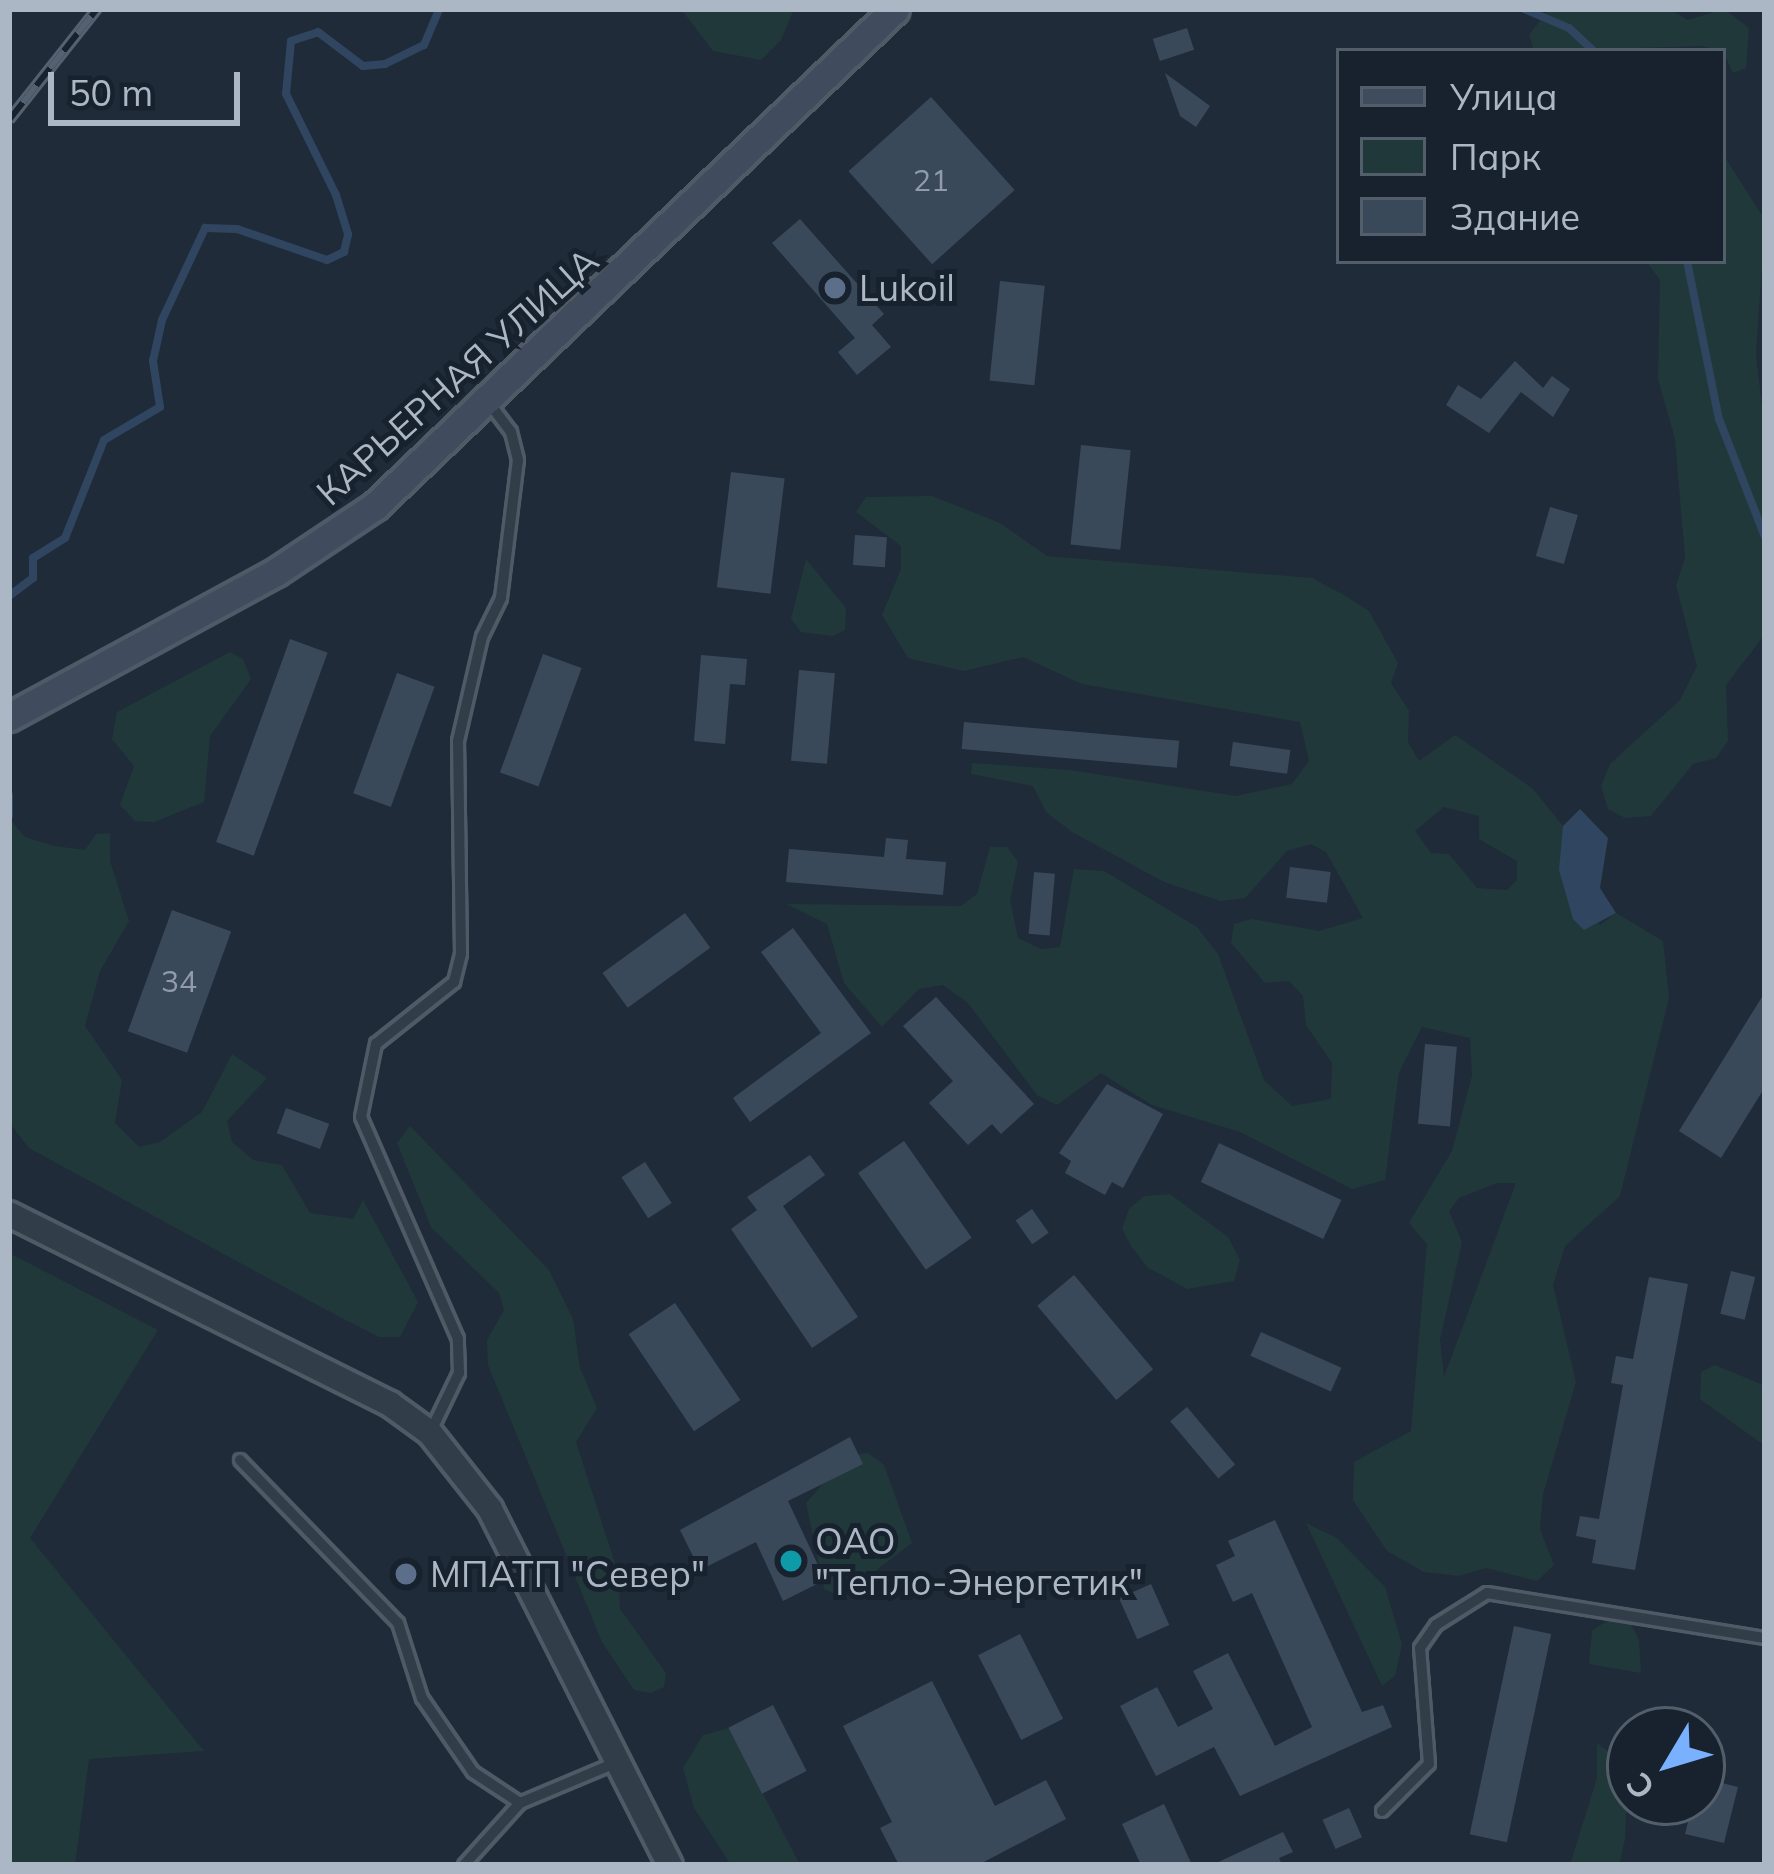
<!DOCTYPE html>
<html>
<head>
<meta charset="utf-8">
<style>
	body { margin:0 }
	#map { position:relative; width:1774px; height:1874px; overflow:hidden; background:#1f2b39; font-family:Mulish,sans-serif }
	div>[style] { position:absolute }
	.green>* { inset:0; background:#21383a }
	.water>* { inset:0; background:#2f4560 }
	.stream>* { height:8px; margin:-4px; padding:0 4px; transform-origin:4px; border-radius:4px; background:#2f4560 }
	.building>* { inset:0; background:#3a4959; transform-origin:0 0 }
	.roads { filter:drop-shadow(3px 0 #505a67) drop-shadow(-3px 0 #505a67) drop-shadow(0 3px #505a67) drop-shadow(0 -3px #505a67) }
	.service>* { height:10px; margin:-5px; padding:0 5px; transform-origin:5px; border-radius:5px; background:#323d4a }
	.tertiary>* { height:24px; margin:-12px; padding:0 12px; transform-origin:12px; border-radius:12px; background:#323d4a }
	.secondary>* { height:27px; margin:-13.5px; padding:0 13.5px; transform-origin:13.5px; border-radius:13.5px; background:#404c5d }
	.rail>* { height:12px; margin-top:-6px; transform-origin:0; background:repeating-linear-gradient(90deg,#18222e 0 22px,#546171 0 44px); box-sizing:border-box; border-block:3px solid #546171 }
	.dots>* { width:33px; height:33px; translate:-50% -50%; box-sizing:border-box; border:6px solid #18222e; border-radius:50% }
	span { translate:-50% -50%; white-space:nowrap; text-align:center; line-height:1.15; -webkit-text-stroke:10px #18222e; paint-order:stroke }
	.number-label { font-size:30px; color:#909cab }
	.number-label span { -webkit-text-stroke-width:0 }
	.poi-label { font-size:36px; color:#acb7c6 }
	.left { translate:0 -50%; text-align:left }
	.street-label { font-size:36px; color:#acb7c6 }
	.frame { position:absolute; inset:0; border:12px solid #acb7c6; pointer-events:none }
	.legend { position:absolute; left:1336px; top:48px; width:390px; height:216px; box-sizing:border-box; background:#18222e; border:3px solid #535e6b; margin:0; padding:15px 21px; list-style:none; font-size:36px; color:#acb7c6 }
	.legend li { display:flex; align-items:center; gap:24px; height:60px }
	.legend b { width:60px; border:3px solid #535e6b }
	.north { position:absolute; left:1606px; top:1706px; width:120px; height:120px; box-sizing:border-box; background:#18222e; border:3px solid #535e6b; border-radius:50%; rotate:232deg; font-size:33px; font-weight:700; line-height:48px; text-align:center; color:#acb7c6 }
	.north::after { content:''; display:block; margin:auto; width:42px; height:54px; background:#79b1ff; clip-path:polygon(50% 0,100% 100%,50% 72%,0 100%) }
	.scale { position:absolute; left:48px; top:72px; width:192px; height:54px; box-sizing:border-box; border:6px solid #acb7c6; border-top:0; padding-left:15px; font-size:36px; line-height:42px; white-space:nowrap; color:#acb7c6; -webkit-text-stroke:9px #18222e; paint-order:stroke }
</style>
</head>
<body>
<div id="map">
	<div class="green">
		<i style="clip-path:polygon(681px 9px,794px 9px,781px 40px,761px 60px,713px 51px)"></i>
		<i style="clip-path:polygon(1549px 9px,1669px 9px,1688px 20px,1724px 9px,1749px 28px,1746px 68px,1733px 73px,1723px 51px,1702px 46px,1534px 51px,1529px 35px)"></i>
		<i style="clip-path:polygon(1723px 154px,1765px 220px,1756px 354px,1765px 434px,1765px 634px,1726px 685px,1728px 741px,1716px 758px,1693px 764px,1651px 816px,1625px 818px,1608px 809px,1601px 786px,1610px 764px,1680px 700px,1697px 666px,1676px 585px,1685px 558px,1675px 439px,1658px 379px,1660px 280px,1646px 261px,1723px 261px)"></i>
		<i style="clip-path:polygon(evenodd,932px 496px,1000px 523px,1047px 556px,1312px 578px,1342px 594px,1369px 611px,1398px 663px,1391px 683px,1409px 711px,1408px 742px,1419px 761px,1455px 735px,1532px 788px,1563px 826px,1600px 925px,1616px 913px,1663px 941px,1669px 998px,1620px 1196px,1565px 1246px,1553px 1285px,1576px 1382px,1543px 1494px,1540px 1529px,1554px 1565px,1537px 1581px,1486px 1568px,1458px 1576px,1424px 1572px,1387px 1551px,1353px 1500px,1354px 1462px,1411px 1431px,1427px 1244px,1409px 1223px,1452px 1151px,1472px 1076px,1470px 1038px,1422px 1027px,1399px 1072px,1385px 1180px,1352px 1189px,1240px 1132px,1152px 1105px,1101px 1073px,1057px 1105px,1037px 1095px,968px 1003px,943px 985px,919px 989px,882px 1027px,844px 983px,827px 924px,786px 904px,961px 906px,977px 894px,990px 847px,1007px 847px,1018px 862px,1010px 900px,1018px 938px,1041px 949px,1060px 947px,1074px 869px,1104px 871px,1197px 927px,1218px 954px,1264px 1080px,1292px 1106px,1331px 1099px,1332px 1063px,1306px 1025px,1303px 996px,1289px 981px,1265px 983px,1231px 943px,1234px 924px,1252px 919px,1319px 931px,1363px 918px,1326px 852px,1311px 844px,1287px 851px,1245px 898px,1220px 901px,1164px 882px,1072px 832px,1046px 812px,1033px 786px,971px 774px,972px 763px,1070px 770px,1236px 796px,1292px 784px,1309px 761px,1300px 722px,1082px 684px,1023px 657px,963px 671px,908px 658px,882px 615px,901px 569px,901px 546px,856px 512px,866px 497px,932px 496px,1444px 807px,1479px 816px,1479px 839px,1517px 861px,1517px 880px,1507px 890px,1477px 888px,1449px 854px,1431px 853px,1415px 831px,1444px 807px,932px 496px,1497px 1183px,1516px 1183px,1444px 1377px,1440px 1340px,1462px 1242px,1449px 1211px,1459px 1198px,1497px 1183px)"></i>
		<i style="clip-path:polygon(806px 559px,846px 608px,845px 630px,833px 636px,801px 632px,791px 619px)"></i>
		<i style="clip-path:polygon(230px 652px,243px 659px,251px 679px,210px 736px,204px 802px,154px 822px,135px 821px,120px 805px,134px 766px,112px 739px,117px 712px)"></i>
		<i style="clip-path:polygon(9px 818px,25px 837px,54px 846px,85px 850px,96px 834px,110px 833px,110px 861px,129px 921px,100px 971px,85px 1026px,122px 1080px,115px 1123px,139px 1147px,160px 1142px,202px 1112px,232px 1054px,267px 1078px,227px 1121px,232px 1142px,253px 1160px,282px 1165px,310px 1213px,353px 1219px,363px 1200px,418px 1302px,400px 1337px,379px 1337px,336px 1315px,29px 1148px,9px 1122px)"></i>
		<i style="clip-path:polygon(410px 1126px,549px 1270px,573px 1319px,580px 1368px,597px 1408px,576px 1442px,619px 1576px,620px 1609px,666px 1673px,664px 1687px,651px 1693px,634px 1690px,602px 1642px,488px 1365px,487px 1340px,504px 1310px,499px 1293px,431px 1227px,397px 1143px)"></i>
		<i style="clip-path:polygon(1170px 1194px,1228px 1237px,1240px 1260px,1234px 1281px,1187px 1289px,1147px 1267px,1131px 1246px,1122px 1229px,1129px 1209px,1144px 1196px)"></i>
		<i style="clip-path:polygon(9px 1253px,158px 1330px,30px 1538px,204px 1751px,89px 1759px,75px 1865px,9px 1865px)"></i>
		<i style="clip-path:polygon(1715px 1365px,1765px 1386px,1765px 1446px,1700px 1399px,1701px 1372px)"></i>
		<i style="clip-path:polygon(868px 1453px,884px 1465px,912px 1543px,841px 1597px,824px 1589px,806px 1503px,847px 1456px)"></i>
		<i style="clip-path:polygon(1306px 1523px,1337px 1538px,1385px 1587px,1402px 1644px,1395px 1676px,1382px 1686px)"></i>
		<i style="clip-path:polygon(1613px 1618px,1630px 1623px,1639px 1639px,1641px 1673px,1589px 1664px,1592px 1630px)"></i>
		<i style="clip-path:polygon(729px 1728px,800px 1865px,731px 1865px,694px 1808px,683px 1768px,703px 1735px)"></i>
		<i style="clip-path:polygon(1597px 1743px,1628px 1766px,1625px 1839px,1619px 1865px,1570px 1865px,1597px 1778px)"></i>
	</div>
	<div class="water">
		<i style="clip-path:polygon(1580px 809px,1608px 838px,1600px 888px,1616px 913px,1584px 930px,1573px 919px,1559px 870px,1563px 826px)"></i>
	</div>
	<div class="stream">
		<i style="left:1524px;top:9px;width:49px;rotate:22.9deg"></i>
		<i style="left:1569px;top:28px;width:34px;rotate:43deg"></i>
		<i style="left:1687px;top:261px;width:161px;rotate:78.6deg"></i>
		<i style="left:1719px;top:419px;width:127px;rotate:68.7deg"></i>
		<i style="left:9px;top:596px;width:30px;rotate:-37deg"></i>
		<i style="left:33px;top:578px;width:20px;rotate:-90deg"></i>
		<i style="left:33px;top:558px;width:38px;rotate:-32deg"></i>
		<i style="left:65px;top:538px;width:105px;rotate:-68.3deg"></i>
		<i style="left:104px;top:440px;width:65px;rotate:-30.5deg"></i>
		<i style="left:160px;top:407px;width:47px;rotate:-98.7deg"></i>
		<i style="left:153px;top:361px;width:42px;rotate:-77.6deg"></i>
		<i style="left:162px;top:320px;width:102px;rotate:-64.9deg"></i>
		<i style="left:205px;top:228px;width:32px;rotate:2deg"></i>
		<i style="left:237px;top:229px;width:95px;rotate:19deg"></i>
		<i style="left:327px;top:260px;width:19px;rotate:-25deg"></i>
		<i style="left:344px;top:252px;width:18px;rotate:-77deg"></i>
		<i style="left:348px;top:234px;width:41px;rotate:-107.1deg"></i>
		<i style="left:336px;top:195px;width:113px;rotate:-116.3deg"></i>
		<i style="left:286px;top:94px;width:53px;rotate:-84.6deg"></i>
		<i style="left:291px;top:41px;width:28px;rotate:-18deg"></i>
		<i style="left:318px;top:32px;width:56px;rotate:37.1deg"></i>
		<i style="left:363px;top:66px;width:22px;rotate:-5deg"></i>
		<i style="left:385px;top:64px;width:43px;rotate:-26deg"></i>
		<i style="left:424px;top:45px;width:39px;rotate:-67deg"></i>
		<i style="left:9px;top:795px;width:21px;rotate:90deg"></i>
	</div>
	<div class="building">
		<i style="left:1187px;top:28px;width:23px;height:36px;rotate:72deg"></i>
		<i style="clip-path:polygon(1165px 73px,1210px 106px,1196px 127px,1180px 116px)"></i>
		<i style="left:931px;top:97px;width:125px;height:111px;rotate:48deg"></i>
		<i style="clip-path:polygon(800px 219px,884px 314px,872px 325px,891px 347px,857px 375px,838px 352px,855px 338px,772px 243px)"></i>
		<i style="left:1000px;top:281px;width:45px;height:100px;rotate:6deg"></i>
		<i style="clip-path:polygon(1515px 361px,1543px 388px,1552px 376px,1570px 389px,1553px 417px,1521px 392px,1489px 433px,1446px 405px,1458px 385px,1481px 399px)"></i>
		<i style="left:1081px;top:445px;width:50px;height:100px;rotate:6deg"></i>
		<i style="left:731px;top:472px;width:54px;height:116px;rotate:7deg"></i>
		<i style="left:1550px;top:507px;width:29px;height:51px;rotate:16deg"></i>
		<i style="left:855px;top:535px;width:32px;height:30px;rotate:4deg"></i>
		<i style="left:290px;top:639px;width:40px;height:216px;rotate:20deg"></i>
		<i style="left:543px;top:654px;width:41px;height:126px;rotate:20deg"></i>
		<i style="clip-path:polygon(701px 655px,747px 659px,745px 685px,730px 684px,725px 744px,694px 741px)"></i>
		<i style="left:799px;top:670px;width:36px;height:91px;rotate:5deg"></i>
		<i style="left:397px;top:673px;width:40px;height:128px;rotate:20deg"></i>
		<i style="left:964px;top:722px;width:216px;height:27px;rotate:5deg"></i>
		<i style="left:1233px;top:742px;width:58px;height:24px;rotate:8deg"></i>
		<i style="clip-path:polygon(886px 838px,908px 840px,906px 859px,946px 862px,943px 895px,786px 882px,789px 849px,884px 857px)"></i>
		<i style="left:1290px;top:867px;width:41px;height:31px;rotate:7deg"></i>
		<i style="left:1034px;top:872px;width:21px;height:62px;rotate:5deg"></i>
		<i style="left:172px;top:910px;width:63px;height:129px;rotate:20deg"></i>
		<i style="left:685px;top:913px;width:43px;height:102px;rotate:54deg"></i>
		<i style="clip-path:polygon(793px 928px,871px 1033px,750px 1122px,733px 1098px,821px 1033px,761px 952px)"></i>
		<i style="clip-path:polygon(1765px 992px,1765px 1087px,1721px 1158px,1679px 1131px)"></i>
		<i style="clip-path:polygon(936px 997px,1034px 1104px,1001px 1134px,992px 1124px,968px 1145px,929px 1103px,953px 1081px,903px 1026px)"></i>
		<i style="left:1425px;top:1044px;width:32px;height:80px;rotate:5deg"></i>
		<i style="clip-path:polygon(1107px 1084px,1163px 1114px,1123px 1188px,1112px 1182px,1105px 1195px,1065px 1173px,1071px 1161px,1059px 1153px)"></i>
		<i style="left:286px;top:1108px;width:46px;height:27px;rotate:20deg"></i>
		<i style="left:904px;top:1141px;width:118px;height:56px;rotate:55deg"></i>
		<i style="left:1219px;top:1143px;width:135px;height:43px;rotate:25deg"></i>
		<i style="clip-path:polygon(810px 1155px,825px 1175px,783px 1206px,858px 1317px,812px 1348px,731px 1229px,757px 1210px,747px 1197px)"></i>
		<i style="left:645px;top:1162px;width:49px;height:28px;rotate:57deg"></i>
		<i style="left:1032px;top:1209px;width:29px;height:20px;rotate:55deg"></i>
		<i style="left:1731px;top:1271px;width:25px;height:44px;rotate:14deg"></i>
		<i style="left:1074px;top:1275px;width:123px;height:48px;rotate:50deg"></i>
		<i style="clip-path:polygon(1649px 1277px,1688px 1284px,1635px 1570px,1592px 1563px,1596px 1540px,1576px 1536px,1580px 1516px,1599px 1519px,1623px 1385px,1611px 1383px,1616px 1356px,1633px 1359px)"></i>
		<i style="left:675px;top:1303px;width:117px;height:56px;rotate:56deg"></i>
		<i style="left:1261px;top:1332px;width:88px;height:26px;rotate:24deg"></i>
		<i style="left:1187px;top:1407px;width:75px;height:22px;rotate:50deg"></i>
		<i style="clip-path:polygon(850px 1437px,863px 1464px,788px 1501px,825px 1580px,783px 1601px,756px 1542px,700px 1570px,680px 1530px)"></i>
		<i style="clip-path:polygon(1275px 1520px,1362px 1712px,1383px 1705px,1392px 1727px,1240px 1796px,1214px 1747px,1156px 1776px,1120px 1706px,1157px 1687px,1178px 1727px,1213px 1709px,1193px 1671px,1228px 1653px,1275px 1746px,1312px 1727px,1252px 1593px,1233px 1602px,1216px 1565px,1235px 1556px,1228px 1541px)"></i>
		<i style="left:1151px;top:1584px;width:45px;height:35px;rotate:66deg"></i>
		<i style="left:1514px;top:1626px;width:38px;height:213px;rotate:12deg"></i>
		<i style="left:1020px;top:1634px;width:95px;height:47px;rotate:63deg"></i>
		<i style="clip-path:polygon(932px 1681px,995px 1806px,1046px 1780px,1066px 1819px,978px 1865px,899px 1865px,880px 1828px,892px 1822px,843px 1726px)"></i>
		<i style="left:773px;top:1705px;width:74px;height:50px;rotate:63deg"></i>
		<i style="clip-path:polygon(1702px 1778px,1738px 1787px,1724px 1843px,1685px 1834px,1693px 1802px,1702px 1802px)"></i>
		<i style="clip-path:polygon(1164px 1804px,1192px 1865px,1141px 1865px,1122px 1824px)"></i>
		<i style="left:1349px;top:1808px;width:32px;height:29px;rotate:66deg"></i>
		<i style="clip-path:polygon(1283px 1832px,1293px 1852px,1279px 1858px,1282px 1865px,1212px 1865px)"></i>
	</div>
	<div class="roads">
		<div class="service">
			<i style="left:430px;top:1433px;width:67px;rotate:-64.2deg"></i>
			<i style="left:459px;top:1373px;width:34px;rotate:-92deg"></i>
			<i style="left:458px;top:1339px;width:242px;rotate:-113.6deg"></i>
			<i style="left:361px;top:1117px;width:75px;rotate:-78.4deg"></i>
			<i style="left:376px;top:1044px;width:100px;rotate:-38.5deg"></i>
			<i style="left:454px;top:982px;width:29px;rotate:-76deg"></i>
			<i style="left:461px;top:954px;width:213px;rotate:-90.8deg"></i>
			<i style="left:458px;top:741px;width:107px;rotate:-77deg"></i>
			<i style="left:482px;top:637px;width:43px;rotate:-64deg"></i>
			<i style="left:501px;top:598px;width:139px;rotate:-83deg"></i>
			<i style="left:518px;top:460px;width:29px;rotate:-104deg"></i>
			<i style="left:511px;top:432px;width:36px;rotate:-127deg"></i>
			<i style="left:240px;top:1460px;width:227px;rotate:45.9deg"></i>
			<i style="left:398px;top:1623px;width:79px;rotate:72.3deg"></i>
			<i style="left:422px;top:1698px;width:90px;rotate:55.4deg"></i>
			<i style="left:473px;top:1772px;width:56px;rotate:33.4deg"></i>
			<i style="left:520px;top:1803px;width:101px;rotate:-22.8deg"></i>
			<i style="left:1382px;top:1811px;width:66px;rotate:-45deg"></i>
			<i style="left:1429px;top:1764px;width:116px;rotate:-94.4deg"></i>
			<i style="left:1420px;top:1648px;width:28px;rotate:-55deg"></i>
			<i style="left:1436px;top:1625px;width:60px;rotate:-32.1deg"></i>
			<i style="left:1487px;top:1593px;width:282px;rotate:9.2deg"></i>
			<i style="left:464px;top:1865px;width:84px;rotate:-47.9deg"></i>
		</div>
		<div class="tertiary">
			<i style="left:9px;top:1214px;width:426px;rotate:26.5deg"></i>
			<i style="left:390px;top:1404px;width:49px;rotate:35.9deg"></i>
			<i style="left:430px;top:1433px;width:97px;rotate:51.7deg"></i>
			<i style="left:490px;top:1509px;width:399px;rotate:63.2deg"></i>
		</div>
		<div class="secondary">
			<i style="left:9px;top:717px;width:304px;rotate:-28.5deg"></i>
			<i style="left:276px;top:572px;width:119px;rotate:-33.7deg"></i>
			<i style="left:375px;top:506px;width:719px;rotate:-43.7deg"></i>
		</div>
	</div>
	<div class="rail">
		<i style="left:9px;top:120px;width:142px;rotate:-51.6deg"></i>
	</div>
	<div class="dots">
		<i style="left:835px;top:288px;background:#5c6f8a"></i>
		<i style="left:791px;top:1561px;background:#0f9aa8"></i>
		<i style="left:406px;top:1574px;background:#5c6f8a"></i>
	</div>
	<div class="number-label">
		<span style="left:931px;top:180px">21</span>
		<span style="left:179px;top:981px">34</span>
	</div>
	<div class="poi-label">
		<span class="left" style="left:859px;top:288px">Lukoil</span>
		<span class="left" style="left:815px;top:1561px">ОАО<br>"Тепло-Энергетик"</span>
		<span class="left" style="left:430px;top:1574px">МПАТП "Север"</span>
	</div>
	<div class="street-label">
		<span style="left:457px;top:376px;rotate:-42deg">КАРЬЕРНАЯ УЛИЦА</span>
	</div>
	<div class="frame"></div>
	<ul class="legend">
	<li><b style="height:15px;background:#404c5d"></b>Улица</li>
	<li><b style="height:33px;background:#21383a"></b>Парк</li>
	<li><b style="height:33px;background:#3a4959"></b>Здание</li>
	</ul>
	<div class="north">С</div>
	<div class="scale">50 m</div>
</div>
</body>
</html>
